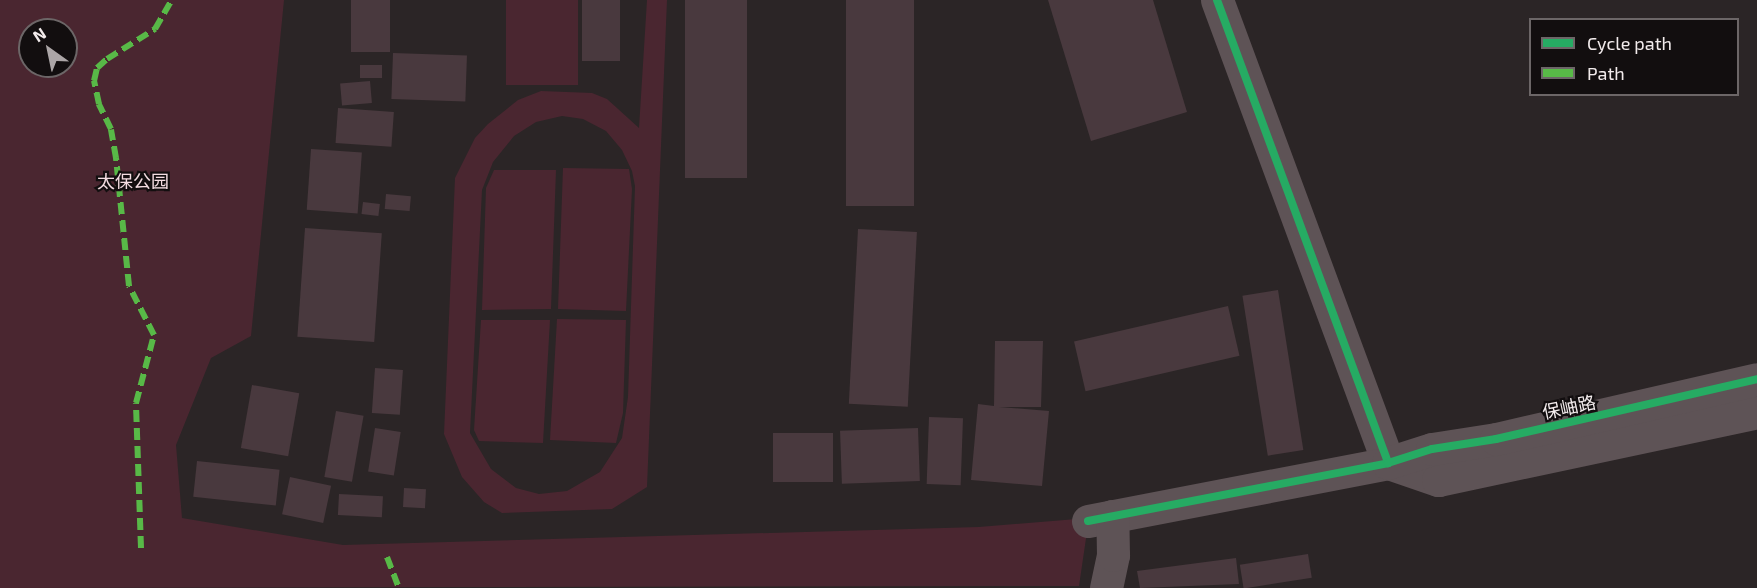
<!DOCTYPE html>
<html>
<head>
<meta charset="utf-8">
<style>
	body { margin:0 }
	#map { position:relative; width:1757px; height:588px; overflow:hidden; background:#2b2526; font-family:"Exo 2","Noto Sans SC",sans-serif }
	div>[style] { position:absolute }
	.green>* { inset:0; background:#4a2630; transform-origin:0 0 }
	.building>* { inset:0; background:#49393e; transform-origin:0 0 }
	.minor>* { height:33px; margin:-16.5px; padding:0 16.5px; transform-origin:16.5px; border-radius:16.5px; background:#5e5356 }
	.quiet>* { height:6px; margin-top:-3px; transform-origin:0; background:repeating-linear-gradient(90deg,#58b947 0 12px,transparent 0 18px) }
	.cycleway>* { height:8px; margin:-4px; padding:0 4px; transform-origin:4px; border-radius:4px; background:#26ab63 }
	span { translate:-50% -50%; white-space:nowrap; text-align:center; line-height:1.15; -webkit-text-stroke:4.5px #120e0f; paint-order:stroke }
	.park-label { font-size:18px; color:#f3dce1 }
	.street-label { font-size:18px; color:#f2ebec }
	.legend { position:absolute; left:1529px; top:18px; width:210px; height:78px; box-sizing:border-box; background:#120e0f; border:2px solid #6c6667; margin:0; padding:8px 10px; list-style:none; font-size:18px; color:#f2ebec }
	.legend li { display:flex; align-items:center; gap:12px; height:30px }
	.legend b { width:30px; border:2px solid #6c6667 }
	.north { position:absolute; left:18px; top:18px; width:60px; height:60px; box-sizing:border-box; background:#120e0f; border:2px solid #6c6667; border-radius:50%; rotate:327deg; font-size:16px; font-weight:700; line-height:24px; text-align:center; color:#f2ebec }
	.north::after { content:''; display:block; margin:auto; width:21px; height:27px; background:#aca6a7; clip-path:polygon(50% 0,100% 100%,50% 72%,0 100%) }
</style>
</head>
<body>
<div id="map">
	<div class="green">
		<i style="clip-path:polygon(evenodd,0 0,284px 0,251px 336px,211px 358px,176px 445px,182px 518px,343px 545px,979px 527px,1089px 518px,1079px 586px,0 588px,0 0,30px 30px,66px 30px,66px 66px,30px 66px,30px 30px)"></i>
		<i style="left:506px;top:0;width:72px;height:85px"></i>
		<i style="clip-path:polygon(evenodd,647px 0,667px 0,647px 487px,612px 509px,502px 513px,484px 502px,462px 477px,444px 434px,455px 178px,475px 138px,488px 124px,518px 100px,541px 91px,592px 93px,607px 99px,639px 128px,647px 0,562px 116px,583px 119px,606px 131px,622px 150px,632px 171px,635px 186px,628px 397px,622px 438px,600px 472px,567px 491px,539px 494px,516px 488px,491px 469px,470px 433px,482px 190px,493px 162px,514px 136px,536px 122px,562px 116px)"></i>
		<i style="clip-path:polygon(563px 168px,629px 169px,632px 189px,626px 311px,558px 309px)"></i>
		<i style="clip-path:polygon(494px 170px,556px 170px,551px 309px,482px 310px,486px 188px)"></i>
		<i style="clip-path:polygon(557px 319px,626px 320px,623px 413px,616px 443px,550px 440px)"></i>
		<i style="clip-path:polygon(481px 320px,550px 320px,543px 443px,479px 441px,474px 430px)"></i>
	</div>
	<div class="building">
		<i style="left:351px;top:0;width:39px;height:52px"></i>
		<i style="left:582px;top:0;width:38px;height:61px"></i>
		<i style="left:685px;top:0;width:62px;height:178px"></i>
		<i style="left:846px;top:0;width:68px;height:206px"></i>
		<i style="clip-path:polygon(1048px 0,1153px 0,1187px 112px,1091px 141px)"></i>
		<i style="left:393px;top:53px;width:74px;height:46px;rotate:2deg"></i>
		<i style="left:382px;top:65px;width:13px;height:22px;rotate:90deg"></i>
		<i style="left:370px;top:81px;width:22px;height:30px;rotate:85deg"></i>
		<i style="left:338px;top:108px;width:56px;height:35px;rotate:4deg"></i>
		<i style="left:311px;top:149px;width:51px;height:61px;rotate:4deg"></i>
		<i style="left:386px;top:194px;width:25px;height:15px;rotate:5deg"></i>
		<i style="left:363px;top:202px;width:17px;height:12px;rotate:7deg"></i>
		<i style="left:305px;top:228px;width:77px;height:109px;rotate:4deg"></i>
		<i style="left:858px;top:229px;width:59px;height:175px;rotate:3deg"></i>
		<i style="left:1278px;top:290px;width:162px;height:36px;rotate:81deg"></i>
		<i style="left:1228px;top:306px;width:51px;height:158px;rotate:77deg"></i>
		<i style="clip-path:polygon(995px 341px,1043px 341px,1041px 407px,999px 407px,1049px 411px,1042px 486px,971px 480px,978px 404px,994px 406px)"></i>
		<i style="left:375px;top:368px;width:28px;height:45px;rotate:4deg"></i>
		<i style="left:252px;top:385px;width:48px;height:64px;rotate:10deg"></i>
		<i style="left:336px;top:411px;width:28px;height:67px;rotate:10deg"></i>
		<i style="left:929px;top:417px;width:34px;height:67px;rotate:2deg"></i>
		<i style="left:375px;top:428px;width:26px;height:44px;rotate:9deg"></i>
		<i style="left:918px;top:428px;width:53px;height:78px;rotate:88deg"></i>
		<i style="left:833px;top:433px;width:49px;height:60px;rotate:90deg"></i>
		<i style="left:197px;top:461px;width:83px;height:36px;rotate:6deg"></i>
		<i style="left:290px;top:477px;width:42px;height:38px;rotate:12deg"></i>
		<i style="left:404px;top:488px;width:22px;height:19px;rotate:3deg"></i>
		<i style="left:339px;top:494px;width:44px;height:21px;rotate:3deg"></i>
		<i style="left:1308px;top:554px;width:24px;height:69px;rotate:81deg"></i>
		<i style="clip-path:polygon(1236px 558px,1239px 584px,1140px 588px,1137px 571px)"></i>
	</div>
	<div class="minor">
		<i style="left:1217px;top:0;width:494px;rotate:69.7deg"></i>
		<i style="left:1388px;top:463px;width:53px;rotate:18.8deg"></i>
		<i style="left:1438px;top:480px;width:326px;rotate:-12deg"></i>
		<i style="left:1088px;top:521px;width:306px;rotate:-10.9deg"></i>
		<i style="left:1388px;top:463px;width:46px;rotate:-17.7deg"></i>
		<i style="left:1432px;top:449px;width:65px;rotate:-8.9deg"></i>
		<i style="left:1496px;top:439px;width:268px;rotate:-12.9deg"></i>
		<i style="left:1106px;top:588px;width:34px;rotate:-78deg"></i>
		<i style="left:1113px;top:555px;width:39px;rotate:-91deg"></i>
	</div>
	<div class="quiet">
		<i style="left:141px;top:548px;width:145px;rotate:-92deg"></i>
		<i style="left:136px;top:403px;width:70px;rotate:-75.2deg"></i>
		<i style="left:154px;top:335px;width:55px;rotate:-117deg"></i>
		<i style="left:129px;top:286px;width:129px;rotate:-95.8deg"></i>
		<i style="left:116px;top:158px;width:29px;rotate:-100deg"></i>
		<i style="left:111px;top:129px;width:28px;rotate:-116deg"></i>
		<i style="left:99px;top:104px;width:24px;rotate:-102deg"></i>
		<i style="left:94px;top:81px;width:13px;rotate:-77deg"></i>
		<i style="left:97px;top:68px;width:13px;rotate:-42deg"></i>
		<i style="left:107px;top:59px;width:57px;rotate:-32deg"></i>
		<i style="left:155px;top:29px;width:34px;rotate:-60deg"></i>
		<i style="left:387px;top:557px;width:33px;rotate:69deg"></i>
	</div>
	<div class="cycleway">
		<i style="left:1217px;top:0;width:494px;rotate:69.7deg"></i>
		<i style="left:1088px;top:521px;width:306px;rotate:-10.9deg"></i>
		<i style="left:1388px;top:463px;width:46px;rotate:-17.7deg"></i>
		<i style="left:1432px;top:449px;width:65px;rotate:-8.9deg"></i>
		<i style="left:1496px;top:439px;width:268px;rotate:-12.9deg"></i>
	</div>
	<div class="park-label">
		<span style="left:133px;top:181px">太保公园</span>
	</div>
	<div class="street-label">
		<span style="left:1569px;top:407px;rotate:-12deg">保岫路</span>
	</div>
	<ul class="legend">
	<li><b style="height:8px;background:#26ab63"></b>Cycle path</li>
	<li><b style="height:8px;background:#58b947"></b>Path</li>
	</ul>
	<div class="north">N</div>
</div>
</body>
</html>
